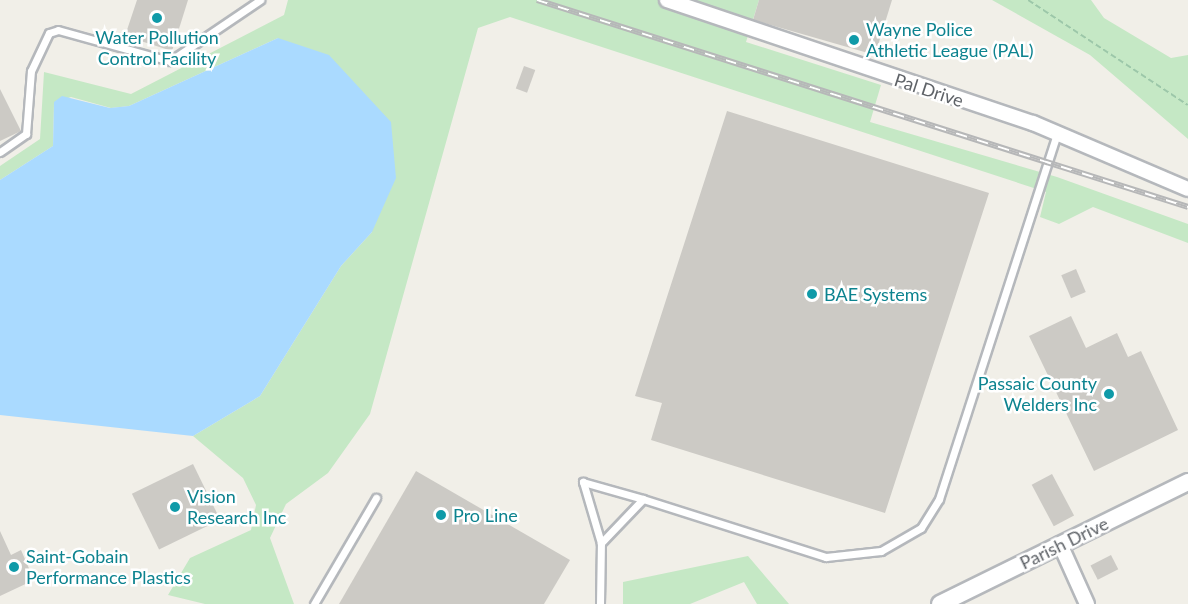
<!DOCTYPE html>
<html>
<head>
<meta charset="utf-8">
<style>
	body { margin:0 }
	#map { position:relative; width:1188px; height:604px; overflow:hidden; background:#f1efe8; font-family:Lato,sans-serif }
	div>[style] { position:absolute }
	.green>* { inset:0; background:#c5e8c5 }
	.water>* { inset:0; background:#aadaff }
	.building>* { inset:0; background:#cccac5; transform-origin:0 0 }
	.path>* { height:2px; margin-top:-1px; transform-origin:0; background:repeating-linear-gradient(90deg,#9cc7a9 0 6px,transparent 0 9px) }
	.roads { filter:drop-shadow(2px 0 #b5b8bc) drop-shadow(-2px 0 #b5b8bc) drop-shadow(0 2px #b5b8bc) drop-shadow(0 -2px #b5b8bc) }
	.service>* { height:7px; margin:-3.5px; padding:0 3.5px; transform-origin:3.5px; border-radius:3.5px; background:#fff }
	.minor>* { height:14px; margin:-7px; padding:0 7px; transform-origin:7px; border-radius:7px; background:#fff }
	.tertiary>* { height:16px; margin:-8px; padding:0 8px; transform-origin:8px; border-radius:8px; background:#fff }
	.rail>* { height:6px; margin-top:-3px; transform-origin:0; background:repeating-linear-gradient(90deg,#fff 0 11px,#b6b7b8 0 22px); box-sizing:border-box; border-block:2px solid #b6b7b8 }
	.dots>* { width:16px; height:16px; translate:-50% -50%; box-sizing:border-box; border:3px solid #fff; border-radius:50% }
	span { translate:-50% -50%; white-space:nowrap; text-align:center; line-height:1.15; -webkit-text-stroke:5px #fff; paint-order:stroke }
	.culture-label { font-size:18px; color:#0d838f }
	.left { translate:0 -50%; text-align:left }
	.right { translate:-100% -50%; text-align:right }
	.street-label { font-size:18px; color:#5f6368 }
</style>
</head>
<body>
<div id="map">
	<div class="green">
		<i style="clip-path:polygon(288px 0,759px 0,746px 42px,881px 85px,870px 122px,1057px 177px,1188px 224px,1188px 243px,1093px 207px,1059px 224px,1040px 217px,1046px 192px,510px 17px,478px 28px,370px 414px,328px 473px,286px 504px,270px 538px,294px 604px,205px 604px,168px 595px,190px 558px,251px 530px,256px 505px,243px 478px,193px 436px,260px 396px,341px 266px,372px 232px,278px 38px,129px 106px,111px 108px,71px 97px,54px 103px,53px 146px,0 180px,0 166px,40px 139px,44px 72px,131px 94px,284px 15px)"></i>
		<i style="clip-path:polygon(992px 0,1091px 0,1104px 18px,1171px 58px,1188px 55px,1188px 139px,1090px 55px)"></i>
		<i style="clip-path:polygon(748px 556px,789px 604px,757px 604px,744px 582px,690px 604px,623px 604px,623px 582px)"></i>
	</div>
	<div class="water">
		<i style="clip-path:polygon(278px 38px,329px 55px,391px 122px,396px 178px,372px 232px,341px 266px,260px 396px,193px 436px,0 415px,0 180px,53px 146px,54px 102px,62px 96px,110px 108px,129px 106px)"></i>
	</div>
	<div class="building">
		<i style="clip-path:polygon(137px 0,188px 0,172px 51px,125px 36px)"></i>
		<i style="clip-path:polygon(759px 0,892px 0,875px 55px,753px 20px)"></i>
		<i style="left:524px;top:66px;width:12px;height:24px;rotate:20deg"></i>
		<i style="clip-path:polygon(0 89px,21px 131px,0 141px)"></i>
		<i style="clip-path:polygon(727px 111px,989px 193px,885px 513px,651px 440px,662px 403px,635px 396px)"></i>
		<i style="left:1076px;top:269px;width:25px;height:16px;rotate:67deg"></i>
		<i style="clip-path:polygon(1071px 316px,1086px 348px,1117px 333px,1128px 357px,1141px 351px,1178px 430px,1094px 471px,1029px 336px)"></i>
		<i style="left:193px;top:464px;width:62px;height:68px;rotate:64deg"></i>
		<i style="clip-path:polygon(416px 471px,570px 560px,544px 604px,339px 604px)"></i>
		<i style="left:1052px;top:474px;width:47px;height:23px;rotate:62deg"></i>
		<i style="clip-path:polygon(0 531px,11px 555px,21px 550px,34px 580px,0 596px)"></i>
		<i style="left:1111px;top:555px;width:16px;height:23px;rotate:63deg"></i>
	</div>
	<div class="path">
		<i style="left:1028px;top:0;width:191px;rotate:33.3deg"></i>
	</div>
	<div class="roads">
		<div class="service">
			<i style="left:0;top:152px;width:32px;rotate:-35deg"></i>
			<i style="left:26px;top:134px;width:63px;rotate:-85.5deg"></i>
			<i style="left:31px;top:71px;width:42px;rotate:-64.7deg"></i>
			<i style="left:49px;top:33px;width:9px;rotate:-18deg"></i>
			<i style="left:58px;top:30px;width:116px;rotate:15.5deg"></i>
			<i style="left:170px;top:61px;width:109px;rotate:-34.1deg"></i>
			<i style="left:643px;top:499px;width:192px;rotate:17.6deg"></i>
			<i style="left:826px;top:557px;width:55px;rotate:-6.2deg"></i>
			<i style="left:881px;top:551px;width:46px;rotate:-29.9deg"></i>
			<i style="left:921px;top:528px;width:34px;rotate:-58deg"></i>
			<i style="left:939px;top:499px;width:384px;rotate:-72.1deg"></i>
			<i style="left:314px;top:604px;width:123px;rotate:-59.7deg"></i>
			<i style="left:600px;top:604px;width:61px;rotate:-89.1deg"></i>
			<i style="left:601px;top:543px;width:64px;rotate:-106.4deg"></i>
			<i style="left:583px;top:482px;width:62px;rotate:15.8deg"></i>
			<i style="left:643px;top:499px;width:61px;rotate:133.7deg"></i>
		</div>
		<div class="minor">
			<i style="left:667px;top:0;width:386px;rotate:18.6deg"></i>
			<i style="left:1033px;top:123px;width:168px;rotate:23.1deg"></i>
			<i style="left:1060px;top:544px;width:66px;rotate:65.8deg"></i>
		</div>
		<div class="tertiary">
			<i style="left:940px;top:604px;width:276px;rotate:-26.2deg"></i>
		</div>
	</div>
	<div class="rail">
		<i style="left:537px;top:0;width:683px;rotate:17.64deg"></i>
	</div>
	<div class="dots">
		<i style="left:157px;top:18px;background:#0f9aa8"></i>
		<i style="left:854px;top:40px;background:#0f9aa8"></i>
		<i style="left:812px;top:294px;background:#0f9aa8"></i>
		<i style="left:1109px;top:394px;background:#0f9aa8"></i>
		<i style="left:175px;top:507px;background:#0f9aa8"></i>
		<i style="left:441px;top:515px;background:#0f9aa8"></i>
		<i style="left:14px;top:567px;background:#0f9aa8"></i>
	</div>
	<div class="culture-label">
		<span class="left" style="left:866px;top:40px">Wayne Police<br>Athletic League (PAL)</span>
		<span style="left:157px;top:48px">Water Pollution<br>Control Facility</span>
		<span class="left" style="left:824px;top:294px">BAE Systems</span>
		<span class="right" style="left:1097px;top:394px">Passaic County<br>Welders Inc</span>
		<span class="left" style="left:187px;top:507px">Vision<br>Research Inc</span>
		<span class="left" style="left:453px;top:515px">Pro Line</span>
		<span class="left" style="left:26px;top:567px">Saint-Gobain<br>Performance Plastics</span>
	</div>
	<div class="street-label">
		<span style="left:929px;top:90px;rotate:18deg">Pal Drive</span>
		<span style="left:1064px;top:543px;rotate:-26deg">Parish Drive</span>
	</div>
</div>
</body>
</html>
